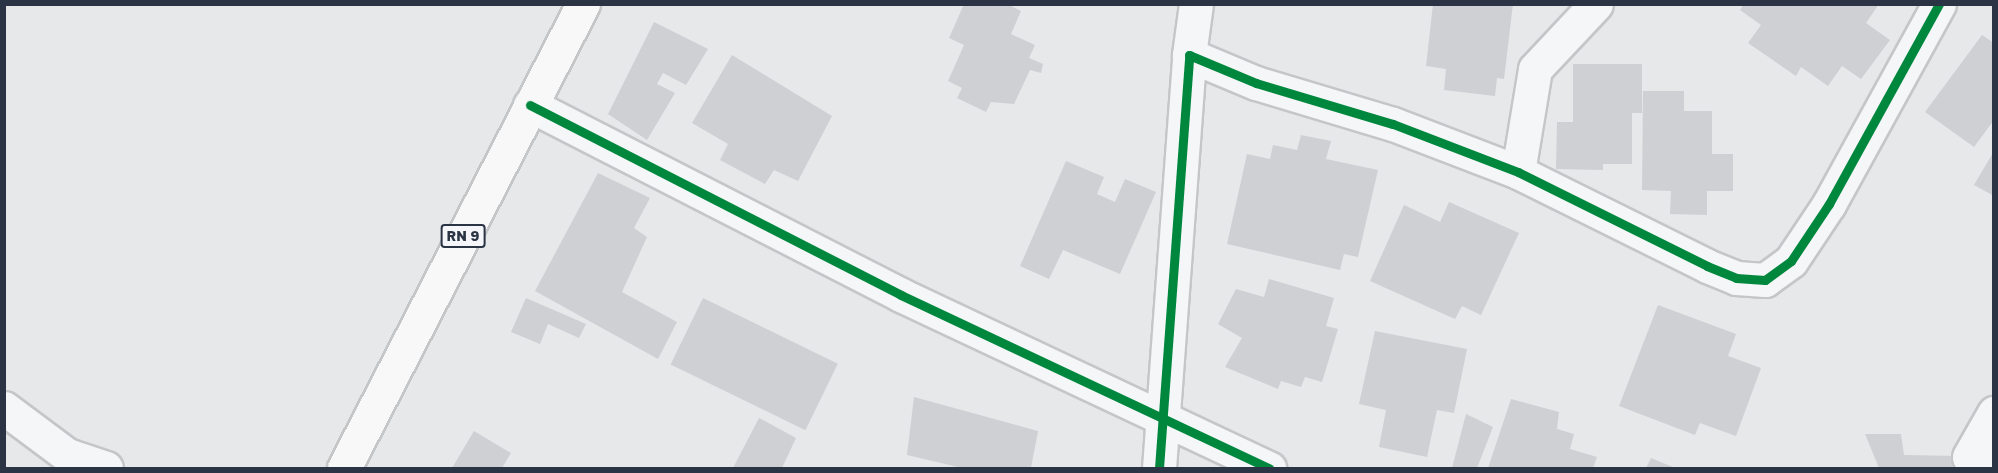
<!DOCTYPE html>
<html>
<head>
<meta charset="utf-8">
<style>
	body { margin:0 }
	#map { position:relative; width:1998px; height:473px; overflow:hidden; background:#e6e8ea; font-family:"Golos Text",sans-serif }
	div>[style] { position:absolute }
	.building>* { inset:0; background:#ced0d3; transform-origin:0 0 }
	.roads { filter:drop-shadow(2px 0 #c4c6c8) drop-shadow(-2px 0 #c4c6c8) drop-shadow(0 2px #c4c6c8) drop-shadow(0 -2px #c4c6c8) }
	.minor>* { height:33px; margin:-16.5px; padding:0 16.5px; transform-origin:16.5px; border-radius:16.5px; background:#f5f6f7 }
	.major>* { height:33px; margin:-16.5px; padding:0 16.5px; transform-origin:16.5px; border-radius:16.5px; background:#f8f8f8 }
	.cycleway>* { height:9px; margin:-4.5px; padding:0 4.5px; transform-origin:4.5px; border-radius:4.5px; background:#00873e }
	span { translate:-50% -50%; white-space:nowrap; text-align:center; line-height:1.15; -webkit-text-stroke:6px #f4f6f9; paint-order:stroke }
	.shield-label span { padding:2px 4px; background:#f4f6f9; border:2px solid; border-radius:4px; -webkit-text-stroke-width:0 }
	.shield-label { font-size:14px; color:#2b3445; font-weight:700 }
	.frame { position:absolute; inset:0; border:6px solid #2b3445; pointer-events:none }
</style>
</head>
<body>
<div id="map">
	<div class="building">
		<i style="clip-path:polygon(964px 4px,1007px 4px,1021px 11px,1011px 34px,1035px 45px,1029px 58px,1043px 64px,1041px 73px,1030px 70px,1014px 104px,991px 102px,986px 112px,957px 98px,962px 88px,948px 81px,964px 45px,949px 38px)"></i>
		<i style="clip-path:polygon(1433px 4px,1513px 4px,1504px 79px,1497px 78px,1495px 96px,1444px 90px,1446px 69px,1426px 66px)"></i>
		<i style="clip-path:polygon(1744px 4px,1879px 4px,1866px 23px,1890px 40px,1861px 79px,1842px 66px,1828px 86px,1801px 67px,1796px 76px,1748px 43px,1761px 25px,1740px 10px)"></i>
		<i style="clip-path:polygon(654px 22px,708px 49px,686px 85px,663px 73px,657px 84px,675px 93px,647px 140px,608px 114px)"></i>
		<i style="clip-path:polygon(1982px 35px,1994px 43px,1994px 120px,1974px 147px,1925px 112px)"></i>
		<i style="clip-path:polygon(732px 55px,832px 116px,798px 181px,774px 170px,765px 184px,720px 160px,728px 144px,692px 123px)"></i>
		<i style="clip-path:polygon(1573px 64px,1642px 64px,1642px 113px,1632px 113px,1632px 164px,1603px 164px,1603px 170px,1556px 169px,1557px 122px,1573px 122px)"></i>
		<i style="clip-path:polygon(1643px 91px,1684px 91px,1684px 111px,1712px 111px,1712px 154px,1733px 154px,1733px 191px,1707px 191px,1707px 215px,1670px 214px,1671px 191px,1642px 190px)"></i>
		<i style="clip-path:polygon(1301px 135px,1331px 141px,1326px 159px,1378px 170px,1358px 257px,1344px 254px,1340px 270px,1227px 244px,1247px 154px,1270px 159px,1273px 145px,1297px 150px)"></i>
		<i style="clip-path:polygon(1994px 151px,1994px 196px,1974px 185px)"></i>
		<i style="clip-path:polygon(1066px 161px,1104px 177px,1097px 194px,1115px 202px,1125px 179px,1156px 192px,1120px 274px,1063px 250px,1049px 279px,1020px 266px)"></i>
		<i style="clip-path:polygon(598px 173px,650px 198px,634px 228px,647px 237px,622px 292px,677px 322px,658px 359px,535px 291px)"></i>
		<i style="clip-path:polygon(1449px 202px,1519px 233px,1481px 315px,1462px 306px,1455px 319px,1370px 281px,1404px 205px,1440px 222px)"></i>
		<i style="clip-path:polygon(1269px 279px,1334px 298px,1326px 326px,1338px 329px,1322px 382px,1305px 377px,1301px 387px,1281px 381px,1278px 389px,1225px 367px,1242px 338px,1218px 324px,1236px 289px,1264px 297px)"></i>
		<i style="clip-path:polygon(526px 298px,586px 324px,579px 338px,548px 324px,540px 344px,511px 332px)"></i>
		<i style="left:703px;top:298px;width:150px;height:74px;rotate:26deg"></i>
		<i style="clip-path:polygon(1658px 305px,1736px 334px,1728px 356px,1761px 368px,1736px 436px,1700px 423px,1695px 435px,1619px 406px)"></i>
		<i style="clip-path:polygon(1375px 331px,1467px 349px,1454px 413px,1437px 410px,1427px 457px,1379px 447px,1386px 410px,1359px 404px)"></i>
		<i style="clip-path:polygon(914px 397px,1038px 431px,1031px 468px,962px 468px,907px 455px)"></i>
		<i style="clip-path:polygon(1511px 399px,1559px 412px,1557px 429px,1574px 434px,1570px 449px,1597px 457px,1593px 468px,1488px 468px)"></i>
		<i style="clip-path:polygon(1466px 414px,1493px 427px,1477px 468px,1452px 468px)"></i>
		<i style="clip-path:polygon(759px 418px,796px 438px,782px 468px,733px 468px)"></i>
		<i style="clip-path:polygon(474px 431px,511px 453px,502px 468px,452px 468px)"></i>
		<i style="clip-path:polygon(1865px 434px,1901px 434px,1904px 455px,1959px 456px,1951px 468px,1879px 468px)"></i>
		<i style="clip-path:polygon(1651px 458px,1675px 468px,1646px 468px)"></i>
	</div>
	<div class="roads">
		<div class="minor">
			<i style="left:1189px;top:55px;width:51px;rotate:-82.2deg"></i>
			<i style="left:530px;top:105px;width:417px;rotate:27.1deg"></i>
			<i style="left:901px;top:295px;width:407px;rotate:25.2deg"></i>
			<i style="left:1518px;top:172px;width:104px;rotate:-80.6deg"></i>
			<i style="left:1535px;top:69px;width:89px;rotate:-46.8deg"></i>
			<i style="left:4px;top:408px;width:79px;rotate:36.7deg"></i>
			<i style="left:67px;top:455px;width:41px;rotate:18.4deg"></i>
			<i style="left:1159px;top:468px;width:414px;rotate:-85.8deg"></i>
			<i style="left:1189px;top:55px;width:73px;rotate:22.7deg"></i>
			<i style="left:1256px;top:83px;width:143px;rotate:16.7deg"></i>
			<i style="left:1393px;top:124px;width:134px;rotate:21deg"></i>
			<i style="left:1518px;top:172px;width:211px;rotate:26.4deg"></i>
			<i style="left:1707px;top:266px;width:31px;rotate:22deg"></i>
			<i style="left:1736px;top:278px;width:29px;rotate:4deg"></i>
			<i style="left:1765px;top:280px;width:32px;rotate:-36deg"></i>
			<i style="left:1791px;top:261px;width:69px;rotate:-56.3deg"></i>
			<i style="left:1829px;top:204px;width:228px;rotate:-61.2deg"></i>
			<i style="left:1993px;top:468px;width:26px;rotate:-155deg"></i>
			<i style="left:1969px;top:457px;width:51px;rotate:-60.4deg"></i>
		</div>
		<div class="major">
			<i style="left:344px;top:468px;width:522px;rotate:-62.75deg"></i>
		</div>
	</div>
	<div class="cycleway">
		<i style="left:530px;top:105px;width:417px;rotate:27.1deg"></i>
		<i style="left:901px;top:295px;width:407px;rotate:25.2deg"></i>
		<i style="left:1159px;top:468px;width:414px;rotate:-85.8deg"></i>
		<i style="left:1189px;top:55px;width:73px;rotate:22.7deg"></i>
		<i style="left:1256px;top:83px;width:143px;rotate:16.7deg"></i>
		<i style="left:1393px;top:124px;width:134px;rotate:21deg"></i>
		<i style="left:1518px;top:172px;width:211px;rotate:26.4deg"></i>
		<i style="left:1707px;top:266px;width:31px;rotate:22deg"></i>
		<i style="left:1736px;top:278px;width:29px;rotate:4deg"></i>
		<i style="left:1765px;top:280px;width:32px;rotate:-36deg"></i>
		<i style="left:1791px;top:261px;width:69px;rotate:-56.3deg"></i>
		<i style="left:1829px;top:204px;width:228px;rotate:-61.2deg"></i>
	</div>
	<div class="shield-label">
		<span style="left:463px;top:236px">RN 9</span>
	</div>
	<div class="frame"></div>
</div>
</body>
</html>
